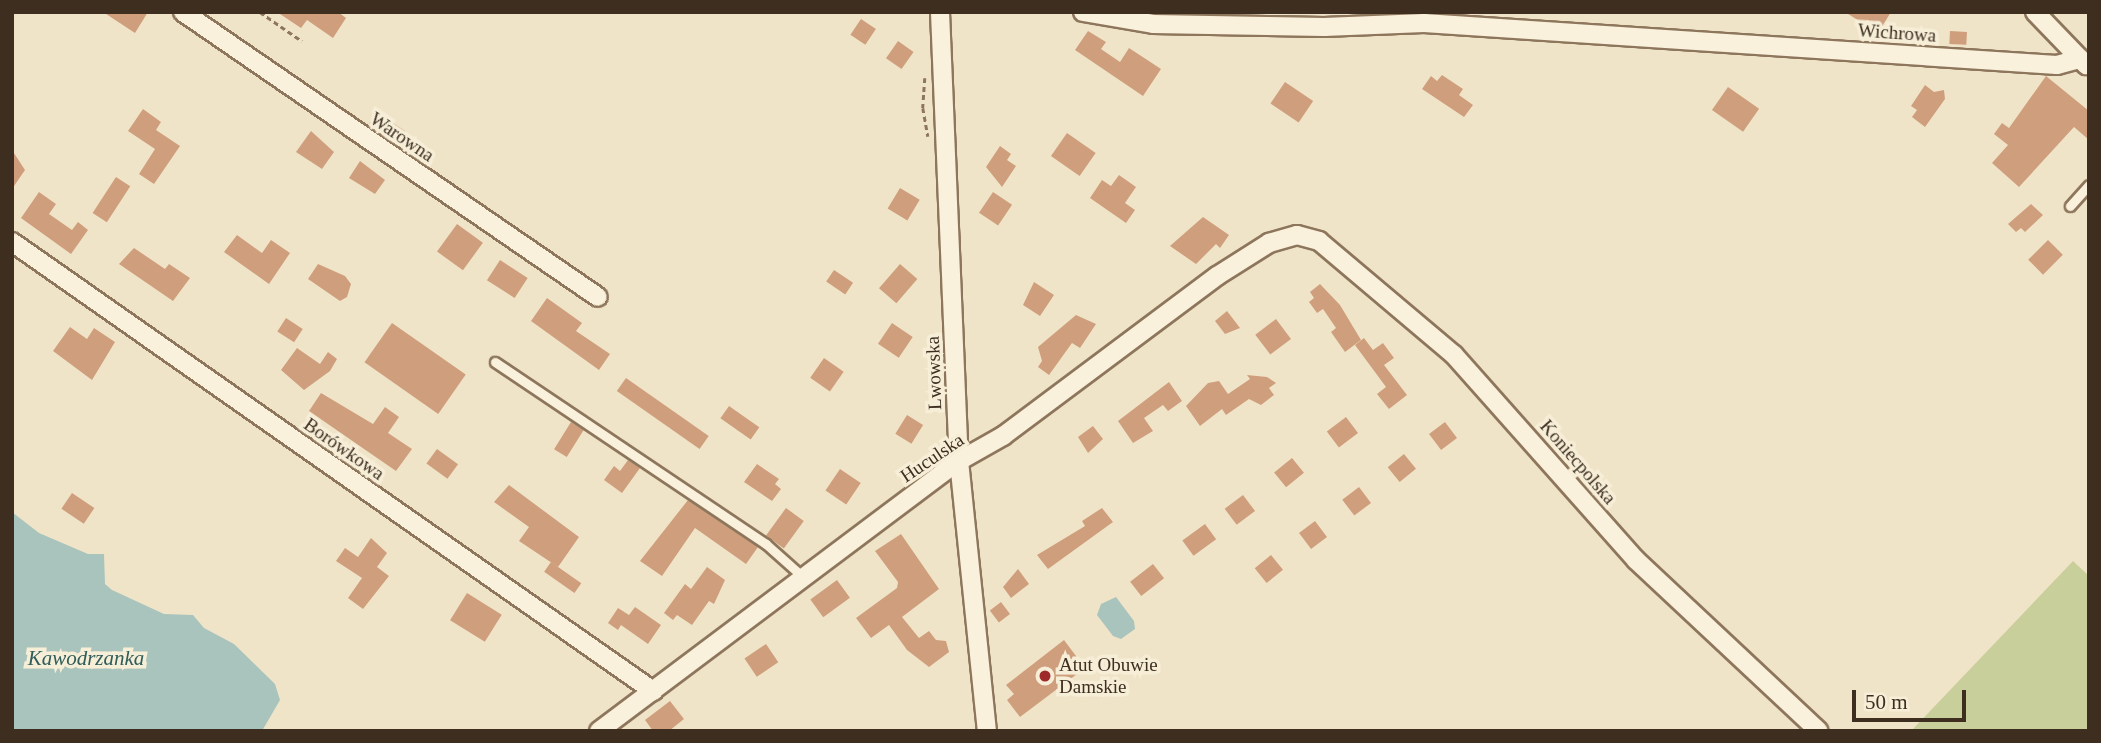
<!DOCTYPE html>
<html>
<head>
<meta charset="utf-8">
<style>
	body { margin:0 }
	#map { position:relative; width:2101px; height:743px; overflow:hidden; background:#f0e4c8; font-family:Georgia,serif }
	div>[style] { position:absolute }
	.green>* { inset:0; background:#c9cf9b }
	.water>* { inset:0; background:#a9c4bc }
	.building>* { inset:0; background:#cf9f7d; transform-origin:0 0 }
	.path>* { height:2.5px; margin-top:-1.25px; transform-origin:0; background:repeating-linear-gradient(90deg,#8d765c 0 5px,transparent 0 8.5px) }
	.roads { filter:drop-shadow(2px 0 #8d765c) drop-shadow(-2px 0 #8d765c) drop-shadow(0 2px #8d765c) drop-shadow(0 -2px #8d765c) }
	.lane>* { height:9px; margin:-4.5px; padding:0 4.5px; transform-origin:4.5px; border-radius:4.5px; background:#faf1dc }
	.street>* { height:18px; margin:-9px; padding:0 9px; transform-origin:9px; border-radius:9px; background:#faf1dc }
	.dots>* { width:19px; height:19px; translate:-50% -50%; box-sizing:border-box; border:4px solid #f7eed8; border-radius:50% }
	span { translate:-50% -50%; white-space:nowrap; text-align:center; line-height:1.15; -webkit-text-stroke:7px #f7eed8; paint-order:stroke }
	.street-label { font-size:19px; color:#3d2e20 }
	.poi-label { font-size:19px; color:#3d2e20 }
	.left { translate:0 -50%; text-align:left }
	.water-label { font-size:21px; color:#2f5d5a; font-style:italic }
	.frame { position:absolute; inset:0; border:14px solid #3d2e20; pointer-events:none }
	.scale { position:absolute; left:1852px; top:690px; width:114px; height:32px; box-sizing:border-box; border:4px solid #3d2e20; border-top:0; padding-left:9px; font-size:21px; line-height:24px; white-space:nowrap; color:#3d2e20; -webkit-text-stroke:5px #f7eed8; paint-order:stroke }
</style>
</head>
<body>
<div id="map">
	<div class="green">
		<i style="clip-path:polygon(2073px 561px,2089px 576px,2089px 731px,1911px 731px)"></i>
	</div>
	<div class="water">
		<i style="clip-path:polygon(12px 512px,39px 533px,88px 554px,104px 554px,105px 584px,112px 590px,164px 614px,193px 615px,204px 628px,234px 644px,275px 684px,280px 700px,262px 731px,12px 731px)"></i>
		<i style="clip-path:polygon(1116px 597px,1134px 621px,1135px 629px,1121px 639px,1113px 636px,1097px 615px,1101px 604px)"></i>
	</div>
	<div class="building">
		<i style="clip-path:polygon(103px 12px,148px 12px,135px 33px)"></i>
		<i style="clip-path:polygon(277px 12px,338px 12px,346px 18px,333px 38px,307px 20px,301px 28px)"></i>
		<i style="clip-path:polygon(1845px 12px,1891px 12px,1878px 33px)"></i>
		<i style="left:861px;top:19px;width:18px;height:19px;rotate:34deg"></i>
		<i style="clip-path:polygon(1088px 31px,1106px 42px,1101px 49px,1120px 62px,1129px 48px,1161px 69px,1143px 96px,1075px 50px)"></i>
		<i style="left:1950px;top:31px;width:17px;height:13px;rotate:3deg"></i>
		<i style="left:898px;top:41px;width:19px;height:21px;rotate:35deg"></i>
		<i style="clip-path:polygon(1442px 75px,1463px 89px,1459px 95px,1473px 105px,1464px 117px,1422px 89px,1431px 76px,1437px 81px)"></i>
		<i style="clip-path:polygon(2046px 76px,2089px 111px,2089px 140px,2074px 127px,2019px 187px,1992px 163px,2008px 145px,1994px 134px,2002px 123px,2009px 128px)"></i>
		<i style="left:1285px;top:82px;width:34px;height:26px;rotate:34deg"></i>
		<i style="clip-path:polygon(1925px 85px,1934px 92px,1944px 90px,1945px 99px,1925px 127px,1912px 117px,1917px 110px,1911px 106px)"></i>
		<i style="left:1728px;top:87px;width:38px;height:28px;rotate:35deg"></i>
		<i style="clip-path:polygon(143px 109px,161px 122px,156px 130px,180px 146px,154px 184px,139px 174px,155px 149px,128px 131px)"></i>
		<i style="left:377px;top:112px;width:34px;height:14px;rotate:34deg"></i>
		<i style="clip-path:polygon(311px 131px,334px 152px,322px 169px,296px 152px)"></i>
		<i style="left:1067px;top:133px;width:35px;height:28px;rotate:35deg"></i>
		<i style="clip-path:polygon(1000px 146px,1011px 154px,1007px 160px,1016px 166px,1002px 187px,986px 167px)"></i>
		<i style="clip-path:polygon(12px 150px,25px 170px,12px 189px)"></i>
		<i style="clip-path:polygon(360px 161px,385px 180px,375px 194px,349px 178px)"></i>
		<i style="clip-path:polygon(1119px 175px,1136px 187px,1125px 203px,1135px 210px,1126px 223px,1090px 198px,1102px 180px,1111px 186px)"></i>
		<i style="left:116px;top:177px;width:17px;height:43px;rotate:33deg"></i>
		<i style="left:900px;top:188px;width:23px;height:24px;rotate:31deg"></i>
		<i style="clip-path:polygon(39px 192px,56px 204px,49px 214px,72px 230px,78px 222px,88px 230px,71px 254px,21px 218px)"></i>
		<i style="left:993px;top:192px;width:23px;height:25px;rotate:34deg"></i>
		<i style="clip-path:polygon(2031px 204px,2043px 215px,2025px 232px,2021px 228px,2016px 232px,2008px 224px)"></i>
		<i style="clip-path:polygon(1203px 217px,1229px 235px,1220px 248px,1216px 244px,1196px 264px,1170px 246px)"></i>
		<i style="left:457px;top:224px;width:32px;height:34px;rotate:36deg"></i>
		<i style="clip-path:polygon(237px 235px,262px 253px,271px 240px,290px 253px,269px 284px,224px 252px)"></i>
		<i style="left:2048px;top:240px;width:21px;height:28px;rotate:45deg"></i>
		<i style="clip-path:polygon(134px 248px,165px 269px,169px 264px,190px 278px,173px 301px,119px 264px)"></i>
		<i style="left:500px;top:260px;width:33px;height:24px;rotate:33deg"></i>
		<i style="clip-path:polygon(318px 264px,345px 276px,351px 284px,347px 297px,340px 301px,308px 279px)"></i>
		<i style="left:900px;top:264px;width:23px;height:32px;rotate:41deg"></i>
		<i style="left:834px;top:270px;width:23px;height:14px;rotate:34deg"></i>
		<i style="clip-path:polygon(1034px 282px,1054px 295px,1040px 316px,1023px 305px)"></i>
		<i style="clip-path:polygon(1320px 284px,1340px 305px,1361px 340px,1345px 352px,1331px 332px,1336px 328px,1323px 309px,1317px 313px,1309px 302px,1314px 298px,1310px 292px)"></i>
		<i style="clip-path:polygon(547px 298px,582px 323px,576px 331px,610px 354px,599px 370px,531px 321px)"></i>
		<i style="clip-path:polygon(1227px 311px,1240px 328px,1225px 334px,1215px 321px)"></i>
		<i style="clip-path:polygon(1076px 315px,1096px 324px,1080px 348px,1072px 343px,1049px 375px,1038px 367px,1042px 361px,1038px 347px)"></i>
		<i style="left:286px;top:318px;width:20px;height:16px;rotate:33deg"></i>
		<i style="left:1276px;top:319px;width:25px;height:26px;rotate:53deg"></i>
		<i style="left:392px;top:323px;width:90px;height:48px;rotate:35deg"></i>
		<i style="left:892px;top:323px;width:25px;height:25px;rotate:34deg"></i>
		<i style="clip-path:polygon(70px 327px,87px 339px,94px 328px,115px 342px,92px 380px,53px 351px)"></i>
		<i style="clip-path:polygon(1364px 338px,1373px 350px,1383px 343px,1394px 358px,1384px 365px,1407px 395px,1389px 409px,1377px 394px,1386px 387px,1355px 345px)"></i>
		<i style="clip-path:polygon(297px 348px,320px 364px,328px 352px,337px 359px,330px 371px,304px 390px,281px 370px)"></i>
		<i style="left:824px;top:358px;width:24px;height:24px;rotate:35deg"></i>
		<i style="clip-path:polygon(1247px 375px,1267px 377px,1276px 383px,1269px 388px,1274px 395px,1261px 405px,1249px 399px,1226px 415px,1222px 409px,1200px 426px,1186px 406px,1208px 383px,1219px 381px,1228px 394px,1250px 379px)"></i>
		<i style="left:626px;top:378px;width:101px;height:16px;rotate:35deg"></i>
		<i style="clip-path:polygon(1169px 382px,1182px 401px,1168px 411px,1163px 405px,1144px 418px,1153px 431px,1133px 443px,1118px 421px)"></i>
		<i style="clip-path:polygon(321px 393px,373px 424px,385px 407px,399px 417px,388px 433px,412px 449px,396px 471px,309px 411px)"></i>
		<i style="left:729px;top:406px;width:37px;height:15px;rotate:35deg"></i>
		<i style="left:907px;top:415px;width:19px;height:22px;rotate:32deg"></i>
		<i style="left:1346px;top:417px;width:20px;height:24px;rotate:53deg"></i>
		<i style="left:571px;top:422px;width:15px;height:32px;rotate:32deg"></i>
		<i style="left:1445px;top:422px;width:20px;height:20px;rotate:53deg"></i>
		<i style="clip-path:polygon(1093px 426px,1103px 439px,1088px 453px,1078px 437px)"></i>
		<i style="left:437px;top:449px;width:26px;height:18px;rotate:36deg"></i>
		<i style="left:1404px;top:454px;width:19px;height:21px;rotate:51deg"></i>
		<i style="left:1292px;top:458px;width:19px;height:23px;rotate:51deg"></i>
		<i style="clip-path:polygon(628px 460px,640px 468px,622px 493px,604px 480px,614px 466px,620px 471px)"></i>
		<i style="clip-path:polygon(757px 464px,779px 479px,775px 484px,781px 489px,772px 501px,744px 482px)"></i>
		<i style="left:840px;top:469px;width:25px;height:26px;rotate:34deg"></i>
		<i style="clip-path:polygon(509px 485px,579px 537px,558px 567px,519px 541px,529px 527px,494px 502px)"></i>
		<i style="left:1359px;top:487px;width:20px;height:21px;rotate:53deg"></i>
		<i style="left:72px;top:493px;width:27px;height:19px;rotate:34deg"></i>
		<i style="left:1243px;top:495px;width:20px;height:23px;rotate:53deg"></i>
		<i style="clip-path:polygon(688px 500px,758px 547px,746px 564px,695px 528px,662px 576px,640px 561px)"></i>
		<i style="left:786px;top:508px;width:22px;height:34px;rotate:36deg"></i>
		<i style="clip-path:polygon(1102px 508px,1113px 522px,1048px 569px,1037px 555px,1085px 526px,1082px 521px)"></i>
		<i style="left:1315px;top:521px;width:20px;height:20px;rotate:53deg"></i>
		<i style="left:1205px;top:524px;width:19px;height:28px;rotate:54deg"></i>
		<i style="clip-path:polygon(901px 534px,939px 589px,902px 617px,919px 638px,929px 631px,936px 640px,946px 641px,949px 652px,929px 667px,907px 650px,889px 625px,871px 638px,856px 618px,897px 588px,898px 582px,875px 551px)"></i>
		<i style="clip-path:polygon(371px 538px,387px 553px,377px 567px,389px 576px,363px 609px,348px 598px,362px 578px,336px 561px,345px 548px,358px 557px)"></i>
		<i style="left:1271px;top:555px;width:19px;height:21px;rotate:51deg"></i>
		<i style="left:551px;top:562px;width:37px;height:12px;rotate:35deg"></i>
		<i style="left:1153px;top:564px;width:18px;height:29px;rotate:52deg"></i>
		<i style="clip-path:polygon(707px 567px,725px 580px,714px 604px,709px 601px,692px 625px,677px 615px,673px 620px,664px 613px,685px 584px,691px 589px)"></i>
		<i style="clip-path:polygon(1018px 569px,1029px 584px,1011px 598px,1003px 587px)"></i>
		<i style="left:837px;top:580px;width:22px;height:33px;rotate:54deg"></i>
		<i style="left:467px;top:593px;width:41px;height:32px;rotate:32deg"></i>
		<i style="left:1001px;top:602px;width:15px;height:14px;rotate:53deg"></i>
		<i style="clip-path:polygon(635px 607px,661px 625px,648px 644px,621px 625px,618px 630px,608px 623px,618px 608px,629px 615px)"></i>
		<i style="clip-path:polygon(1064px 640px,1085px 668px,1020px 717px,1007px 700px,1014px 694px,1006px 685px)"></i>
		<i style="left:766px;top:644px;width:22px;height:26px;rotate:56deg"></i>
		<i style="clip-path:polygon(670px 701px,684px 719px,669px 731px,653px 731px,645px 720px)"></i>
	</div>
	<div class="path">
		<i style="left:260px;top:12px;width:51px;rotate:34.6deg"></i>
		<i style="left:925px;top:78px;width:30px;rotate:94deg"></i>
		<i style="left:923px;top:108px;width:29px;rotate:80deg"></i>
	</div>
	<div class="roads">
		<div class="lane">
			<i style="left:2070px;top:206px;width:28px;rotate:-48deg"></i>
			<i style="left:495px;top:362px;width:326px;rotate:33.9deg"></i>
			<i style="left:766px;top:544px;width:50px;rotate:41.7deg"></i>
		</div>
		<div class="street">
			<i style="left:183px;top:12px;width:503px;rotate:34.48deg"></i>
			<i style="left:940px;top:12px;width:449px;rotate:87.6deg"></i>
			<i style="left:959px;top:461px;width:271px;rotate:84.1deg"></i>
			<i style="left:1083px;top:12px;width:71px;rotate:9.7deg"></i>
			<i style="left:1153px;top:24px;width:171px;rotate:1deg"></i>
			<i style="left:1324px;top:27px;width:100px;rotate:-2.3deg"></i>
			<i style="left:1424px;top:23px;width:634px;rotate:3.8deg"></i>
			<i style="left:2057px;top:65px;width:24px;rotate:-15deg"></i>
			<i style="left:2035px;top:12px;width:74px;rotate:46.1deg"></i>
			<i style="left:12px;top:242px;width:783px;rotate:35.01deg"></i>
			<i style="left:599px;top:731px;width:450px;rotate:-36.9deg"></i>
			<i style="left:959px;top:461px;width:51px;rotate:-29.6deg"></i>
			<i style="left:1003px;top:436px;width:267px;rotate:-36.8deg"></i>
			<i style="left:1217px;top:276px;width:62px;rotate:-32.4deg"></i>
			<i style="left:1269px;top:243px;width:29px;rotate:-16deg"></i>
			<i style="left:1297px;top:235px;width:23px;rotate:15deg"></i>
			<i style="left:1319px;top:241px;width:177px;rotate:40.2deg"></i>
			<i style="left:1454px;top:355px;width:274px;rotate:48.4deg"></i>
			<i style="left:1636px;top:560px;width:250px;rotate:43.1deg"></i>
		</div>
	</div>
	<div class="dots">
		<i style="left:1045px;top:676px;background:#9e2a2b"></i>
	</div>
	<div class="street-label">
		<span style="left:1897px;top:33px;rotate:4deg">Wichrowa</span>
		<span style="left:402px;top:137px;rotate:34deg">Warowna</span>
		<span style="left:934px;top:373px;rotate:-92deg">Lwowska</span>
		<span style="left:344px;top:449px;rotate:35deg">Borówkowa</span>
		<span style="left:932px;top:458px;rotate:-34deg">Huculska</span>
		<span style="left:1578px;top:462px;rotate:49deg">Koniecpolska</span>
	</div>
	<div class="poi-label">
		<span class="left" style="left:1059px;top:676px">Atut Obuwie<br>Damskie</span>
	</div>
	<div class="water-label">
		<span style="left:86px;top:658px">Kawodrzanka</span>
	</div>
	<div class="frame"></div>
	<div class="scale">50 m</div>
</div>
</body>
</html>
